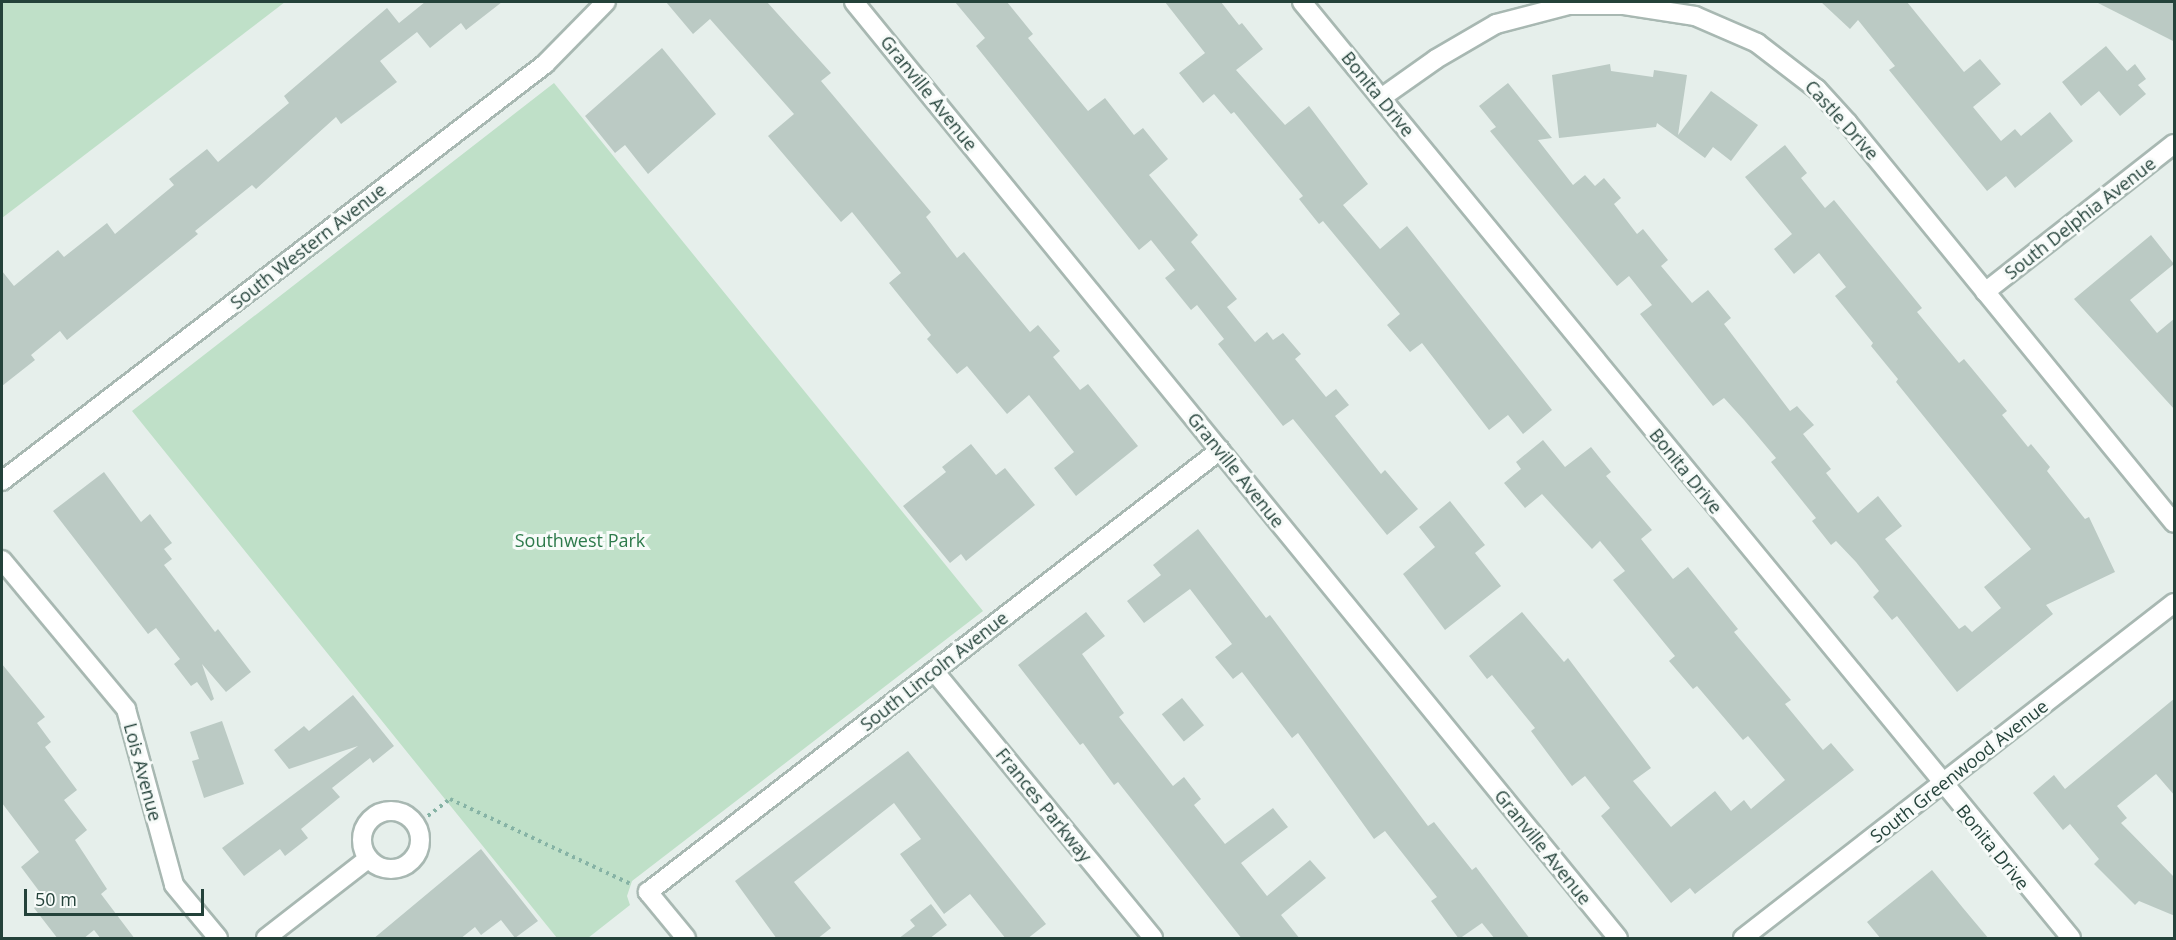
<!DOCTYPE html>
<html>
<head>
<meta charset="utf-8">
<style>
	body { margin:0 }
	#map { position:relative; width:2176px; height:940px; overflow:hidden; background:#e6efeb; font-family:"Open Sans",sans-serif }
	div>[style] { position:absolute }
	.green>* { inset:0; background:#bfe0c8 }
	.building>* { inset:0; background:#bbcac4; transform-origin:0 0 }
	.path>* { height:4px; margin-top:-2px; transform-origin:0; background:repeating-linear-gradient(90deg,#86b3a5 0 3px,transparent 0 7.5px) }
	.roads { filter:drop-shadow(2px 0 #a8b8b2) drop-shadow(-2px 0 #a8b8b2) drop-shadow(0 2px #a8b8b2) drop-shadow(0 -2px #a8b8b2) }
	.minor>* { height:18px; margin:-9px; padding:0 9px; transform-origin:9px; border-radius:9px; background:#fff }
	.minor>.ring { margin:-9px; padding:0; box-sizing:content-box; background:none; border:18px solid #fff; border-radius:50% }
	span { translate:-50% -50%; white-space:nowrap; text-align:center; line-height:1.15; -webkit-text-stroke:6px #f7fbf9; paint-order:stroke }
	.street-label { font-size:18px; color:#24423a }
	.park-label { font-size:18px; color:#2d7a4b }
	.frame { position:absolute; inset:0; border:3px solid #24423a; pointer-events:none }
	.scale { position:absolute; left:24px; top:889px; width:180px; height:27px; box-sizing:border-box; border:3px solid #24423a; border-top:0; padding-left:8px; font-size:18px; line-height:21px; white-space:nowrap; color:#24423a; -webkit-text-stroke:4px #f7fbf9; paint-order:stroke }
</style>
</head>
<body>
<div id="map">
	<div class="green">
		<i style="clip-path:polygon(2px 2px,285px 2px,2px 218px)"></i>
		<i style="clip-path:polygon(554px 83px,983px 611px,632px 881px,627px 896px,630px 905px,588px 938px,557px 938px,132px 411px)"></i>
	</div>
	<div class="building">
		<i style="clip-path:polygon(425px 2px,502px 2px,466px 30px,461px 23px,430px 48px,417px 32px,380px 61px,397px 82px,341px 124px,336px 117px,256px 189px,252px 185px,195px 231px,198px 234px,67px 340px,60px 331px,31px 355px,35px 360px,2px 386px,2px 271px,14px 286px,58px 250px,64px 257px,107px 223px,115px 234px,174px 185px,169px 179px,207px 149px,218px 162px,289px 103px,284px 96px,387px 8px,399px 23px)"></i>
		<i style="clip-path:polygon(666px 2px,767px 2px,831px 73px,821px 81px,931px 212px,926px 217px,957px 258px,964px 252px,1030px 332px,1038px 325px,1060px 351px,1053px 357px,1080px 390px,1088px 384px,1138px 446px,1076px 496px,1054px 468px,1074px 452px,1029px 395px,1007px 414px,967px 366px,957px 374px,927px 339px,931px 335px,889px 283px,901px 273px,852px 212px,841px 222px,768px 136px,794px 114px,710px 19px,693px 34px)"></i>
		<i style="clip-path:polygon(955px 2px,1007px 2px,1033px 34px,1028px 38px,1088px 111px,1105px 98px,1134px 135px,1143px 128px,1168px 159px,1149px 175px,1198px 235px,1191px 242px,1237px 299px,1227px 307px,1255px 342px,1267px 332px,1273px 340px,1283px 333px,1301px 354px,1295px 359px,1326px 397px,1336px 389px,1349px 405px,1335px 416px,1381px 474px,1385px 470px,1418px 509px,1387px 535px,1293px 419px,1283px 426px,1218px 344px,1224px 339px,1197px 305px,1191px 310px,1165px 278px,1175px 270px,1151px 240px,1139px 250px,976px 46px,985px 38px)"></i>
		<i style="clip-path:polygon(1165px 2px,1221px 2px,1239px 25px,1242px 23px,1263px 49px,1236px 70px,1285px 125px,1309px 106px,1368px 184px,1343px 205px,1380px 249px,1407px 226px,1552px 410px,1523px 434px,1508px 415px,1489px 430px,1422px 343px,1410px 352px,1387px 325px,1400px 314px,1323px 221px,1319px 224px,1299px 199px,1303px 196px,1234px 112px,1231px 114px,1214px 94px,1203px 103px,1179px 73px,1205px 53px)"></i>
		<i style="clip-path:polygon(1821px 2px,1907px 2px,1964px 72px,1980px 59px,2001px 84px,1973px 107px,2001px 141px,2015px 129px,2021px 136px,2050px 112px,2073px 141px,2015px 188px,2006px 176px,1987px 191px,1889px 70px,1895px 66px,1858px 20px,1850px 29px)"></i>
		<i style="clip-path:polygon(2096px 2px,2175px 2px,2175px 42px)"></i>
		<i style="clip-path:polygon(2106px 46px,2127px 71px,2135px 64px,2146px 79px,2138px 85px,2146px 94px,2120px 116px,2099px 91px,2081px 106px,2062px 82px)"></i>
		<i style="clip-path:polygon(662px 48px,716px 114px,648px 174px,625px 145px,615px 153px,585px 116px)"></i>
		<i style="clip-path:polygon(1610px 64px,1611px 71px,1653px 77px,1654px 70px,1687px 75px,1678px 135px,1711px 91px,1758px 125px,1731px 161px,1713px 147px,1705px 158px,1657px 123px,1656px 127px,1559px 138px,1552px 75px)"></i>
		<i style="clip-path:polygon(1508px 83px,1552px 138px,1538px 140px,1573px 185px,1585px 175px,1595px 186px,1604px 178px,1621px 198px,1614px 204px,1637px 234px,1643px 229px,1668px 260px,1661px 266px,1692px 303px,1708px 290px,1731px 318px,1724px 324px,1790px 411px,1797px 406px,1814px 425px,1803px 434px,1831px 469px,1826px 473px,1858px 513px,1878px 496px,1902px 526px,1885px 539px,1959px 629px,1965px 625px,1972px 632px,2001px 608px,1984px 587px,2031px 549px,1896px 382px,1898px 379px,1871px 346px,1873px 343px,1835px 296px,1846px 287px,1819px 253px,1794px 274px,1774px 249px,1792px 234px,1745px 177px,1785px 145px,1807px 173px,1801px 178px,1825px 208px,1834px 200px,1922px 308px,1917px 312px,1959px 363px,1964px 359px,2007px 411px,2002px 415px,2028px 447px,2031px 444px,2050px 467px,2047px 471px,2085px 519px,2089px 517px,2115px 572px,2046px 605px,2053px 614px,1957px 692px,1897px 616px,1892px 620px,1873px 597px,1879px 591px,1856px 562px,1836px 541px,1831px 545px,1812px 521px,1816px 518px,1771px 462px,1776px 458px,1744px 420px,1724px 398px,1713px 406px,1640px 314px,1652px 305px,1629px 276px,1617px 286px,1490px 131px,1496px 127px,1479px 106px)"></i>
		<i style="clip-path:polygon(2151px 235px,2174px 264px,2130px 300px,2157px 333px,2175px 318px,2175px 410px,2074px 299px)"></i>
		<i style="clip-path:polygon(1543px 440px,1565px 467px,1591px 447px,1611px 472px,1606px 476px,1652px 530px,1641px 539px,1673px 579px,1688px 567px,1738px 629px,1734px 632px,1791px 700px,1785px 704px,1823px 750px,1831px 743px,1854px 770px,1695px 894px,1690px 888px,1671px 903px,1601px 816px,1610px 808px,1585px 776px,1572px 786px,1531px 731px,1535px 728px,1492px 675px,1487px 679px,1469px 656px,1522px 612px,1564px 662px,1568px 658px,1651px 768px,1633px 781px,1671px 827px,1715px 791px,1731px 811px,1744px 800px,1751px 809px,1785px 780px,1748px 736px,1743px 740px,1697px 686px,1693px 689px,1669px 661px,1675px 656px,1613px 580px,1625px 571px,1600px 541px,1592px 549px,1542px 494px,1525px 508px,1504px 483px,1521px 469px,1516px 462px)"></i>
		<i style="clip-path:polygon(971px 444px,996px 475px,1005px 468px,1035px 505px,966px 561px,961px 554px,950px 563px,903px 506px,946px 472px,942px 467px)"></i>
		<i style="clip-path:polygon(104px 472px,141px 522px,150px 514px,172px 543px,164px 549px,172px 559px,164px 565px,215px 632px,218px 629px,251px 672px,226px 692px,202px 664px,214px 699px,211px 701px,197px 682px,191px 686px,174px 664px,180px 659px,156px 628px,148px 634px,53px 511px)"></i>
		<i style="clip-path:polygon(1450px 501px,1485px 545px,1475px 553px,1501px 586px,1445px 630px,1403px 574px,1435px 547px,1419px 527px)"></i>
		<i style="clip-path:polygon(1198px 529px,1266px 618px,1270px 615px,1428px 826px,1434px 822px,1472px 870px,1476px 867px,1530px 939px,1495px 939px,1482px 923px,1459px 939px,1431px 901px,1437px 897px,1385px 831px,1374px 839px,1298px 733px,1292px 738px,1242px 672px,1233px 679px,1215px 657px,1232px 644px,1190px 589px,1144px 623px,1127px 601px,1161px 575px,1153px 565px)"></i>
		<i style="clip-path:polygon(1086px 612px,1105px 636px,1082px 654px,1124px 713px,1119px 717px,1173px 786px,1184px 777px,1201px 799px,1194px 805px,1225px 844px,1273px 808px,1288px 827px,1241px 863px,1267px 896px,1310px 860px,1326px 878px,1281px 915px,1300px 939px,1242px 939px,1118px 782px,1114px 785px,1083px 743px,1080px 745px,1018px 665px)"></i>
		<i style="clip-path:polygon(2px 664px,45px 717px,37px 723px,51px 742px,45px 747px,77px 790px,64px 800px,87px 830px,75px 840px,107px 889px,101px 894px,135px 939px,101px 939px,94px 930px,83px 939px,58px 939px,34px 908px,45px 899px,21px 867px,39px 852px,2px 803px)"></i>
		<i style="clip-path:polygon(353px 695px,394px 746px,373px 763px,370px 758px,332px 788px,340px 797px,301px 829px,308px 838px,285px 856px,280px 849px,244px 876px,222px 848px,358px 746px,289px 769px,274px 750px,304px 726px,309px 731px)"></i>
		<i style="left:1182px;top:698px;width:35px;height:26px;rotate:51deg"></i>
		<i style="clip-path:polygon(2175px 698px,2175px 796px,2156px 774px,2117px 806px,2127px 818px,2121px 823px,2175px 878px,2175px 916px,2139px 901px,2135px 905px,2094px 864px,2099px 859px,2070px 824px,2063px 830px,2033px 793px,2054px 775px,2065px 789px)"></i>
		<i style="clip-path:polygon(222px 721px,244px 784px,204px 798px,192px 761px,199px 759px,190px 732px)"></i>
		<i style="clip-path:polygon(908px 751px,1046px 924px,1027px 939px,1006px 939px,970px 894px,944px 914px,900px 854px,921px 839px,894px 803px,794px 882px,831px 928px,817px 939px,777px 939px,735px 881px)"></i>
		<i style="clip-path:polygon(481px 849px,538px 921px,515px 938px,501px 920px,481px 935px,475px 927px,460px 939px,373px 939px)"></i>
		<i style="clip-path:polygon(1932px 870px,1963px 908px,1989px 939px,1881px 939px,1867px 922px)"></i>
		<i style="clip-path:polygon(931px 904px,947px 925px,929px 939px,898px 939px,915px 926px,910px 920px)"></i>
	</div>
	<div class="path">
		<i style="left:416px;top:825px;width:43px;rotate:-37.4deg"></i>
		<i style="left:450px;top:799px;width:200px;rotate:25.2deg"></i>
	</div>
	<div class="roads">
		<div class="minor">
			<i style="left:854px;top:2px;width:1208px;rotate:50.78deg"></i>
			<i style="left:1302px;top:2px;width:1211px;rotate:50.59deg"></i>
			<i style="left:1381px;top:98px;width:67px;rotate:-35.3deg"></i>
			<i style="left:1436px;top:59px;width:69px;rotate:-30.3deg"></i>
			<i style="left:1496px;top:24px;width:75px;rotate:-14.6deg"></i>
			<i style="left:1569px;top:5px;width:55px"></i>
			<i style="left:1624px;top:5px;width:72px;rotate:8.8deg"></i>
			<i style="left:1695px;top:16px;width:68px;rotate:23.5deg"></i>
			<i style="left:1757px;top:43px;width:76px;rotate:37.5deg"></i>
			<i style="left:1817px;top:89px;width:45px;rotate:47.7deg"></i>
			<i style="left:1847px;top:122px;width:517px;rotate:50.8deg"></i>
			<i style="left:1985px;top:292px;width:240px;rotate:-38.1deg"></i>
			<i style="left:2px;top:481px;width:685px;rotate:-37.52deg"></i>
			<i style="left:545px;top:64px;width:87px;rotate:-45.5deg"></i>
			<i style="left:2px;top:560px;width:194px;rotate:50.2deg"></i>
			<i style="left:126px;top:709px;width:182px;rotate:74.7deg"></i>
			<i style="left:174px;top:885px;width:69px;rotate:50.3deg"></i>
			<i style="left:934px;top:671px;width:345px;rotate:50.6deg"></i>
			<i class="ring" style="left:362px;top:811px;width:40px;height:40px"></i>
			<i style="left:266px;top:938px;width:129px;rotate:-37.8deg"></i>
			<i style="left:686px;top:938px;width:60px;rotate:-129.6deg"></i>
			<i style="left:648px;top:892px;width:723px;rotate:-37.69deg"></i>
			<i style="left:1743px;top:938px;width:546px;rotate:-37.86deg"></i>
		</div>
	</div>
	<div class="street-label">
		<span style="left:929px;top:93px;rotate:51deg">Granville Avenue</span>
		<span style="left:1378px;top:94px;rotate:51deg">Bonita Drive</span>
		<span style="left:1842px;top:120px;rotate:48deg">Castle Drive</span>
		<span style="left:2080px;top:218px;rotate:-38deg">South Delphia Avenue</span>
		<span style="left:308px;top:246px;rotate:-38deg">South Western Avenue</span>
		<span style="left:1236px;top:470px;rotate:51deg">Granville Avenue</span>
		<span style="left:1686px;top:471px;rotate:51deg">Bonita Drive</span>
		<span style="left:934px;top:671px;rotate:-38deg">South Lincoln Avenue</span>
		<span style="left:1959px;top:771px;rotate:-38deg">South Greenwood Avenue</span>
		<span style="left:143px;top:772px;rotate:75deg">Lois Avenue</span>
		<span style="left:1044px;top:805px;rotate:51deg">Frances Parkway</span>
		<span style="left:1543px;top:847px;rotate:51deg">Granville Avenue</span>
		<span style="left:1993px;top:847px;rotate:51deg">Bonita Drive</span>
	</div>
	<div class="park-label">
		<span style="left:580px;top:540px">Southwest Park</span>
	</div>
	<div class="frame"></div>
	<div class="scale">50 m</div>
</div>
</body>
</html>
